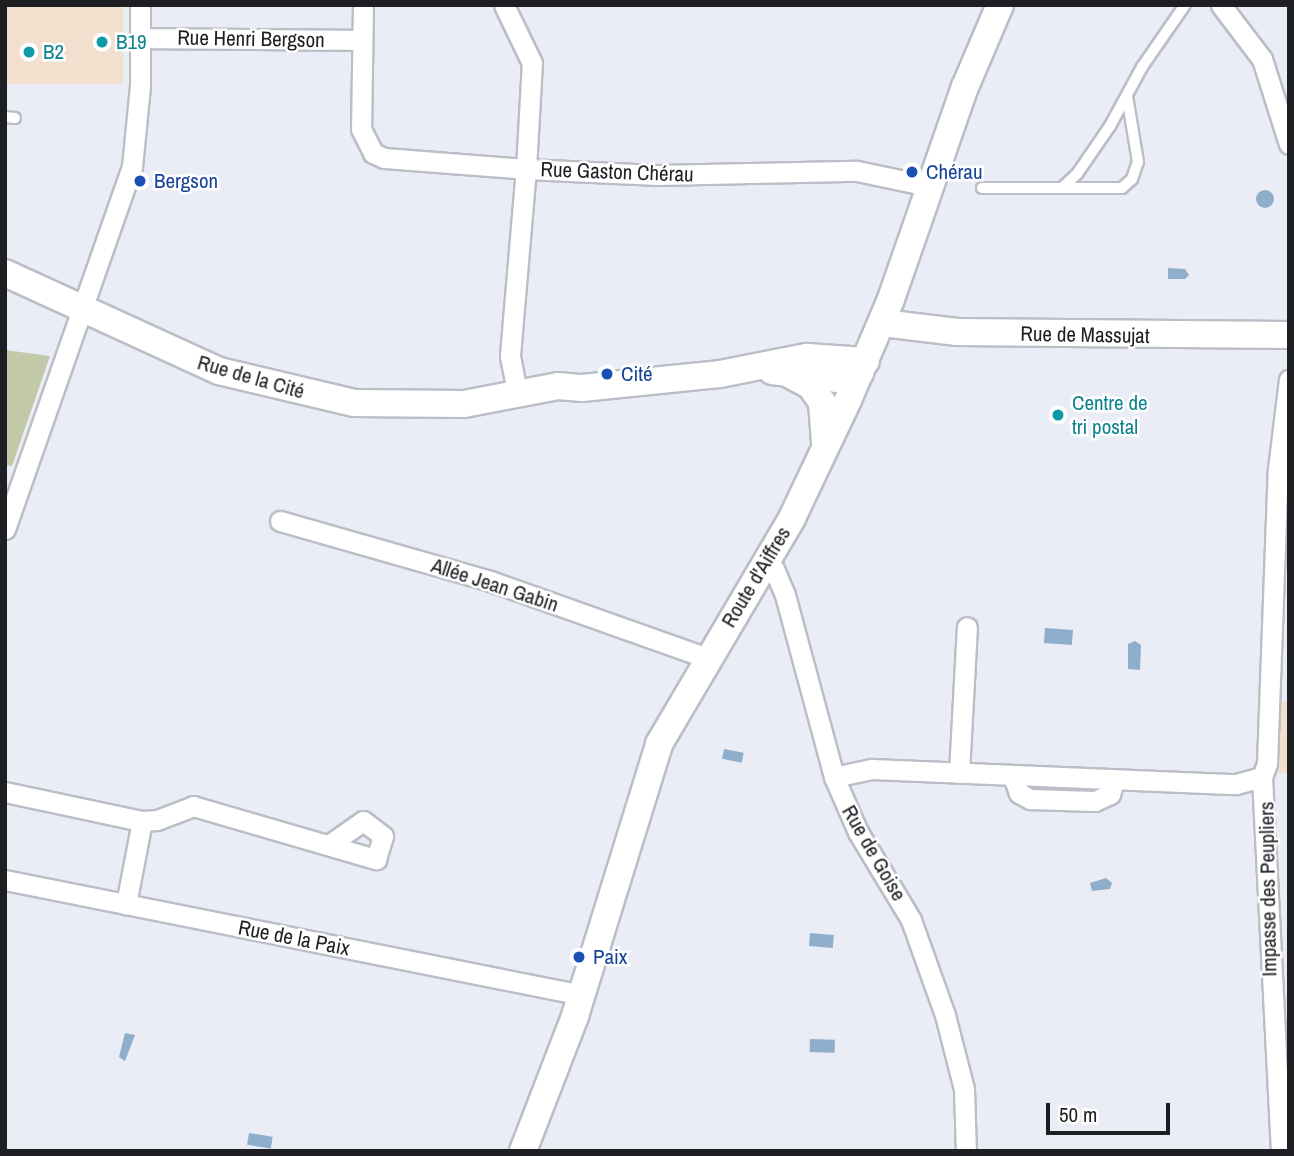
<!DOCTYPE html>
<html>
<head>
<meta charset="utf-8">
<style>
	body { margin:0 }
	#map { position:relative; width:1294px; height:1156px; overflow:hidden; background:#eaedf6; font-family:"Archivo Narrow",sans-serif }
	div>[style] { position:absolute }
	.education>* { inset:0; background:#f2e0cf; transform-origin:0 0 }
	.green>* { inset:0; background:#c2c9a8 }
	.water>* { inset:0; background:#8eaecb; transform-origin:0 0 }
	.round { border-radius:50% }
	.roads { filter:drop-shadow(2px 0 #bbbec7) drop-shadow(-2px 0 #bbbec7) drop-shadow(0 2px #bbbec7) drop-shadow(0 -2px #bbbec7) }
	.lane>* { height:10px; margin:-5px; padding:0 5px; transform-origin:5px; border-radius:5px; background:#fff }
	.street>* { height:19px; margin:-9.5px; padding:0 9.5px; transform-origin:9.5px; border-radius:9.5px; background:#fff }
	.secondary>* { height:26px; margin:-13px; padding:0 13px; transform-origin:13px; border-radius:13px; background:#fff }
	.dots>* { width:19px; height:19px; translate:-50% -50%; box-sizing:border-box; border:4px solid #fff; border-radius:50% }
	span { translate:-50% -50%; white-space:nowrap; text-align:center; line-height:1.15; -webkit-text-stroke:5px #fff; paint-order:stroke }
	.street-label { font-size:21px; color:#1e1f22 }
	.culture-label { font-size:21px; color:#0d838f }
	.left { translate:0 -50%; text-align:left }
	.transit-label { font-size:21px; color:#164399 }
	.frame { position:absolute; inset:0; border:7px solid #1e1f22; pointer-events:none }
	.scale { position:absolute; left:1046px; top:1103px; width:124px; height:32px; box-sizing:border-box; border:4px solid #1e1f22; border-top:0; padding-left:9px; font-size:21px; line-height:24px; white-space:nowrap; color:#1e1f22; -webkit-text-stroke:5px #fff; paint-order:stroke }
</style>
</head>
<body>
<div id="map">
	<div class="education">
		<i style="left:5px;top:5px;width:118px;height:79px"></i>
		<i style="clip-path:polygon(1280px 701px,1289px 702px,1289px 774px,1277px 773px)"></i>
	</div>
	<div class="green">
		<i style="clip-path:polygon(5px 350px,50px 356px,12px 466px,5px 465px)"></i>
	</div>
	<div class="water">
		<i class="round" style="left:1256px;top:190px;width:18px;height:18px"></i>
		<i style="clip-path:polygon(1168px 268px,1185px 269px,1189px 275px,1185px 279px,1168px 279px)"></i>
		<i style="left:1045px;top:628px;width:28px;height:15px;rotate:4deg"></i>
		<i style="clip-path:polygon(1135px 641px,1141px 645px,1140px 670px,1128px 669px,1128px 644px)"></i>
		<i style="left:724px;top:749px;width:20px;height:10px;rotate:11deg"></i>
		<i style="clip-path:polygon(1106px 878px,1112px 883px,1110px 889px,1092px 891px,1090px 883px)"></i>
		<i style="left:810px;top:933px;width:24px;height:13px;rotate:5deg"></i>
		<i style="clip-path:polygon(125px 1033px,135px 1035px,125px 1061px,119px 1057px)"></i>
		<i style="left:810px;top:1039px;width:25px;height:13px;rotate:2deg"></i>
		<i style="left:249px;top:1133px;width:24px;height:12px;rotate:9deg"></i>
	</div>
	<div class="roads">
		<div class="lane">
			<i style="left:5px;top:117px;width:10px;rotate:6deg"></i>
			<i style="left:982px;top:188px;width:140px"></i>
			<i style="left:1122px;top:188px;width:13px;rotate:-42deg"></i>
			<i style="left:1132px;top:179px;width:18px;rotate:-71deg"></i>
			<i style="left:1138px;top:162px;width:67px;rotate:-99.5deg"></i>
			<i style="left:1062px;top:188px;width:21px;rotate:-43deg"></i>
			<i style="left:1077px;top:174px;width:58px;rotate:-55.5deg"></i>
			<i style="left:1110px;top:126px;width:67px;rotate:-61.5deg"></i>
			<i style="left:1142px;top:67px;width:75px;rotate:-55.3deg"></i>
		</div>
		<div class="street">
			<i style="left:363px;top:5px;width:124px;rotate:90.9deg"></i>
			<i style="left:361px;top:129px;width:27px;rotate:63deg"></i>
			<i style="left:373px;top:153px;width:12px;rotate:24deg"></i>
			<i style="left:384px;top:158px;width:142px;rotate:4.4deg"></i>
			<i style="left:526px;top:169px;width:106px;rotate:-86.8deg"></i>
			<i style="left:532px;top:63px;width:64px;rotate:-115.8deg"></i>
			<i style="left:1221px;top:5px;width:68px;rotate:52.8deg"></i>
			<i style="left:1262px;top:59px;width:89px;rotate:72.4deg"></i>
			<i style="left:141px;top:38px;width:221px;rotate:0.5deg"></i>
			<i style="left:517px;top:392px;width:38px;rotate:-101deg"></i>
			<i style="left:510px;top:355px;width:187px;rotate:-85.1deg"></i>
			<i style="left:526px;top:169px;width:132px;rotate:2.6deg"></i>
			<i style="left:658px;top:175px;width:199px;rotate:-1.2deg"></i>
			<i style="left:857px;top:171px;width:74px;rotate:11.8deg"></i>
			<i style="left:280px;top:521px;width:218px;rotate:15.9deg"></i>
			<i style="left:490px;top:581px;width:230px;rotate:19.5deg"></i>
			<i style="left:5px;top:529px;width:384px;rotate:-70.7deg"></i>
			<i style="left:132px;top:167px;width:81px;rotate:-84.4deg"></i>
			<i style="left:140px;top:86px;width:81px;rotate:-90deg"></i>
			<i style="left:765px;top:561px;width:12px;rotate:42deg"></i>
			<i style="left:774px;top:569px;width:28px;rotate:67deg"></i>
			<i style="left:785px;top:595px;width:188px;rotate:74.9deg"></i>
			<i style="left:834px;top:777px;width:60px;rotate:66.4deg"></i>
			<i style="left:858px;top:832px;width:103px;rotate:58.9deg"></i>
			<i style="left:911px;top:920px;width:101px;rotate:70.3deg"></i>
			<i style="left:945px;top:1015px;width:76px;rotate:75.6deg"></i>
			<i style="left:964px;top:1089px;width:62px;rotate:88.2deg"></i>
			<i style="left:959px;top:773px;width:146px;rotate:-86.9deg"></i>
			<i style="left:1013px;top:776px;width:18px;rotate:71deg"></i>
			<i style="left:1019px;top:793px;width:13px;rotate:29deg"></i>
			<i style="left:1030px;top:799px;width:65px;rotate:1.8deg"></i>
			<i style="left:1095px;top:801px;width:17px;rotate:-25deg"></i>
			<i style="left:1110px;top:794px;width:15px;rotate:-74deg"></i>
			<i style="left:834px;top:777px;width:39px;rotate:-12deg"></i>
			<i style="left:872px;top:769px;width:364px;rotate:2.4deg"></i>
			<i style="left:1236px;top:784px;width:27px;rotate:-15deg"></i>
			<i style="left:1262px;top:777px;width:374px;rotate:87.1deg"></i>
			<i style="left:1262px;top:777px;width:15px;rotate:-70deg"></i>
			<i style="left:1267px;top:763px;width:294px;rotate:-87.9deg"></i>
			<i style="left:1278px;top:469px;width:90px;rotate:-83deg"></i>
			<i style="left:5px;top:792px;width:140px;rotate:12deg"></i>
			<i style="left:142px;top:821px;width:85px;rotate:100.9deg"></i>
			<i style="left:142px;top:821px;width:15px;rotate:-4deg"></i>
			<i style="left:157px;top:820px;width:39px;rotate:-21deg"></i>
			<i style="left:193px;top:806px;width:191px;rotate:16.2deg"></i>
			<i style="left:376px;top:859px;width:24px;rotate:-73deg"></i>
			<i style="left:383px;top:836px;width:25px;rotate:-143deg"></i>
			<i style="left:363px;top:821px;width:38px;rotate:145deg"></i>
			<i style="left:5px;top:880px;width:588px;rotate:11.27deg"></i>
		</div>
		<div class="secondary">
			<i style="left:5px;top:273px;width:235px;rotate:24.6deg"></i>
			<i style="left:219px;top:371px;width:139px;rotate:13.3deg"></i>
			<i style="left:354px;top:403px;width:110px;rotate:0.5deg"></i>
			<i style="left:464px;top:404px;width:96px;rotate:-10.8deg"></i>
			<i style="left:558px;top:386px;width:24px;rotate:5deg"></i>
			<i style="left:582px;top:388px;width:139px;rotate:-5.8deg"></i>
			<i style="left:720px;top:374px;width:89px;rotate:-11.1deg"></i>
			<i style="left:807px;top:357px;width:59px;rotate:3.9deg"></i>
			<i style="left:882px;top:323px;width:76px;rotate:6.8deg"></i>
			<i style="left:957px;top:332px;width:332px;rotate:0.5deg"></i>
			<i style="left:772px;top:371px;width:65px;rotate:7deg"></i>
			<i style="left:837px;top:379px;width:24px;rotate:-15deg"></i>
			<i style="left:792px;top:376px;width:20px;rotate:27deg"></i>
			<i style="left:810px;top:385px;width:21px;rotate:55deg"></i>
			<i style="left:822px;top:402px;width:41px;rotate:85.8deg"></i>
			<i style="left:523px;top:1151px;width:145px;rotate:-68.9deg"></i>
			<i style="left:575px;top:1016px;width:285px;rotate:-72.8deg"></i>
			<i style="left:659px;top:744px;width:262px;rotate:-59.5deg"></i>
			<i style="left:792px;top:518px;width:131px;rotate:-64.6deg"></i>
			<i style="left:848px;top:400px;width:110px;rotate:-66.9deg"></i>
			<i style="left:891px;top:299px;width:225px;rotate:-70.8deg"></i>
			<i style="left:965px;top:87px;width:89px;rotate:-66.9deg"></i>
		</div>
	</div>
	<div class="dots">
		<i style="left:102px;top:42px;background:#0f9aa8"></i>
		<i style="left:29px;top:52px;background:#0f9aa8"></i>
		<i style="left:912px;top:172px;background:#1a4fb4"></i>
		<i style="left:140px;top:181px;background:#1a4fb4"></i>
		<i style="left:607px;top:374px;background:#1a4fb4"></i>
		<i style="left:1058px;top:415px;background:#0f9aa8"></i>
		<i style="left:579px;top:957px;background:#1a4fb4"></i>
	</div>
	<div class="street-label">
		<span style="left:251px;top:39px;rotate:1deg">Rue Henri Bergson</span>
		<span style="left:617px;top:172px;rotate:2deg">Rue Gaston Chérau</span>
		<span style="left:1085px;top:335px;rotate:1deg">Rue de Massujat</span>
		<span style="left:251px;top:377px;rotate:16deg">Rue de la Cité</span>
		<span style="left:756px;top:577px;rotate:-59deg">Route d'Aiffres</span>
		<span style="left:495px;top:585px;rotate:18deg">Allée Jean Gabin</span>
		<span style="left:874px;top:853px;rotate:60deg">Rue de Goise</span>
		<span style="left:1268px;top:889px;rotate:-91deg">Impasse des Peupliers</span>
		<span style="left:294px;top:938px;rotate:11deg">Rue de la Paix</span>
	</div>
	<div class="culture-label">
		<span class="left" style="left:116px;top:42px">B19</span>
		<span class="left" style="left:43px;top:52px">B2</span>
		<span class="left" style="left:1072px;top:415px">Centre de<br>tri postal</span>
	</div>
	<div class="transit-label">
		<span class="left" style="left:926px;top:172px">Chérau</span>
		<span class="left" style="left:154px;top:181px">Bergson</span>
		<span class="left" style="left:621px;top:374px">Cité</span>
		<span class="left" style="left:593px;top:957px">Paix</span>
	</div>
	<div class="frame"></div>
	<div class="scale">50 m</div>
</div>
</body>
</html>
